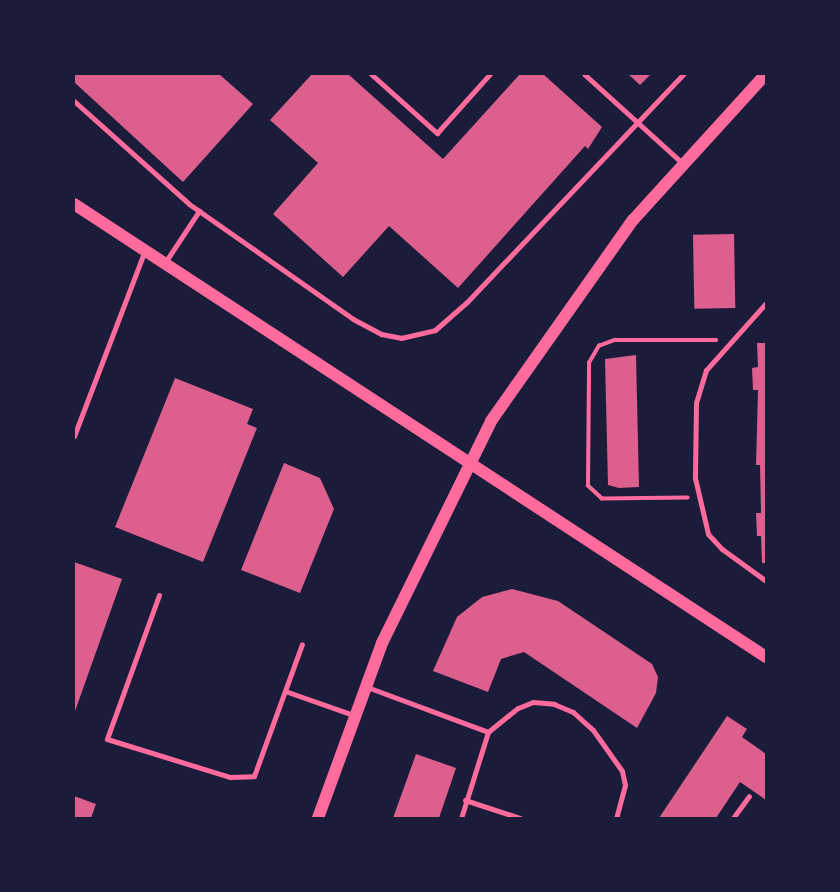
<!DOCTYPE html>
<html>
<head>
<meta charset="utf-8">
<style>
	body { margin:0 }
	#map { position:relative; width:840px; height:892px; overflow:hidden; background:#1b1b3a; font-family:"Crimson Pro",serif }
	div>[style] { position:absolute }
	.building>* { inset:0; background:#dd5f8e; transform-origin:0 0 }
	.path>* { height:3.5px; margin:-1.75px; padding:0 1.75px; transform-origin:1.75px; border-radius:1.75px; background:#ff6b9d }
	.service>* { height:5px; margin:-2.5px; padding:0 2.5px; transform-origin:2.5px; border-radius:2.5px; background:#ff6b9d }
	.tertiary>* { height:12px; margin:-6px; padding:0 6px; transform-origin:6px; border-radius:6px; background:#ff6b9d }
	span { translate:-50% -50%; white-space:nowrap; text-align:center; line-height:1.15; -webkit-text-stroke:5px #1b1b3a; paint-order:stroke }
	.frame { position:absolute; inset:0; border:75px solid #1b1b3a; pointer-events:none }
</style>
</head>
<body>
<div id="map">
	<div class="building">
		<i style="clip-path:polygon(74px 74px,219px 74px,253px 104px,183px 182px,74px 82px)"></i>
		<i style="clip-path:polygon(312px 74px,348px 74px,443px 159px,520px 74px,543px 74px,602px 127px,588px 149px,585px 146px,458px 288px,389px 226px,343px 277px,273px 214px,318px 163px,270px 120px)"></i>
		<i style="clip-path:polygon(628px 74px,651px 74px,640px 85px)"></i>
		<i style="left:734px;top:234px;width:74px;height:41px;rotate:89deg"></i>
		<i style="clip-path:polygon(757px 343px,766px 343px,766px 563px,762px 563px,761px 536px,757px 536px,756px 513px,761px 513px,760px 465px,756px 465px,758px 390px,753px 390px,752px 368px,758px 367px)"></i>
		<i style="clip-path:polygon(636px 355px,639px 487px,619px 488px,608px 485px,605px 359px)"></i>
		<i style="clip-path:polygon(175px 378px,253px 409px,247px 424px,257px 428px,203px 562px,115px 527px)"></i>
		<i style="clip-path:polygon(284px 463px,320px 478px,334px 509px,300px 593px,241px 570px)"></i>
		<i style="clip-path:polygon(74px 562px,122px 579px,74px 714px)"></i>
		<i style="clip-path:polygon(512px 589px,558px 601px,652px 664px,658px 677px,656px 693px,637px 728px,524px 652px,501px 659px,488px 692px,433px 671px,457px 617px,482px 597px)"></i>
		<i style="clip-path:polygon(727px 716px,747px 729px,742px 737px,766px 754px,766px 800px,740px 782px,716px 818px,659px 818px)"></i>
		<i style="clip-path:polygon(416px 754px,456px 768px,439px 818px,393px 818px)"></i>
		<i style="clip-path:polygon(74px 796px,96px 804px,91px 818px,74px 818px)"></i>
	</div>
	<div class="path">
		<i style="left:688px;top:498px;width:86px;rotate:179.3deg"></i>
		<i style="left:602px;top:499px;width:19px;rotate:-137deg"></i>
		<i style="left:588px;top:486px;width:123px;rotate:-89.5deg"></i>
		<i style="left:589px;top:363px;width:20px;rotate:-60deg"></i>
		<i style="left:599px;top:346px;width:17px;rotate:-21deg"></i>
		<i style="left:615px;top:340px;width:101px"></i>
	</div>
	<div class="service">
		<i style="left:371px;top:74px;width:89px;rotate:41.8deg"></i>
		<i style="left:437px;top:133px;width:79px;rotate:-48.1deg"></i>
		<i style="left:584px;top:74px;width:132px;rotate:42.2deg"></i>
		<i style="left:74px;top:101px;width:154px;rotate:41.8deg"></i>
		<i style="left:189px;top:204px;width:200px;rotate:35deg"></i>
		<i style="left:353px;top:319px;width:32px;rotate:28deg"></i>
		<i style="left:381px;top:334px;width:20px;rotate:11deg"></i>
		<i style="left:401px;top:338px;width:35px;rotate:-13deg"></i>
		<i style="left:435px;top:330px;width:43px;rotate:-41.2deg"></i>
		<i style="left:467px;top:302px;width:314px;rotate:-46.5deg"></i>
		<i style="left:164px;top:264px;width:64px;rotate:-56.6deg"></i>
		<i style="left:766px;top:303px;width:90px;rotate:131.8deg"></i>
		<i style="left:706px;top:370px;width:34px;rotate:107deg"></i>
		<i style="left:696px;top:403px;width:75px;rotate:90.8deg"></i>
		<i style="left:695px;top:478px;width:57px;rotate:76.9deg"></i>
		<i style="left:708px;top:534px;width:21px;rotate:47deg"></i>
		<i style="left:722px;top:549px;width:54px;rotate:36deg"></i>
		<i style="left:74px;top:436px;width:196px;rotate:-69.1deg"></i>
		<i style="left:159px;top:595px;width:153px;rotate:109.9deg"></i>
		<i style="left:107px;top:739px;width:129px;rotate:17.2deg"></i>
		<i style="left:230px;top:777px;width:24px;rotate:-2deg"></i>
		<i style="left:254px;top:776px;width:140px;rotate:-70deg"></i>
		<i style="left:367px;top:687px;width:129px;rotate:20.4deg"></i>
		<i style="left:488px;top:732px;width:90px;rotate:107.4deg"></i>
		<i style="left:285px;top:691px;width:72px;rotate:19.4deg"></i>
		<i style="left:488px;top:732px;width:38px;rotate:-39deg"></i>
		<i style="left:518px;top:708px;width:16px;rotate:-22deg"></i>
		<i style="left:533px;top:702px;width:21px;rotate:5deg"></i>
		<i style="left:554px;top:704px;width:21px;rotate:23deg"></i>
		<i style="left:573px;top:712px;width:27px;rotate:42deg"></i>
		<i style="left:593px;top:730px;width:50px;rotate:54.7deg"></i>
		<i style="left:622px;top:771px;width:14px;rotate:78deg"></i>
		<i style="left:625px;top:785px;width:34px;rotate:105deg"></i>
		<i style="left:465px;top:800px;width:58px;rotate:18.1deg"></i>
		<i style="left:733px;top:818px;width:27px;rotate:-54deg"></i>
	</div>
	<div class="tertiary">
		<i style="left:74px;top:204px;width:827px;rotate:33.21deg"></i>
		<i style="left:318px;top:818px;width:186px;rotate:-69.9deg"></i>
		<i style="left:382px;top:643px;width:247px;rotate:-63.8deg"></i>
		<i style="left:491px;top:421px;width:246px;rotate:-54.8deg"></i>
		<i style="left:633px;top:220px;width:197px;rotate:-47.7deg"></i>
	</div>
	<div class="frame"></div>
</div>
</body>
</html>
